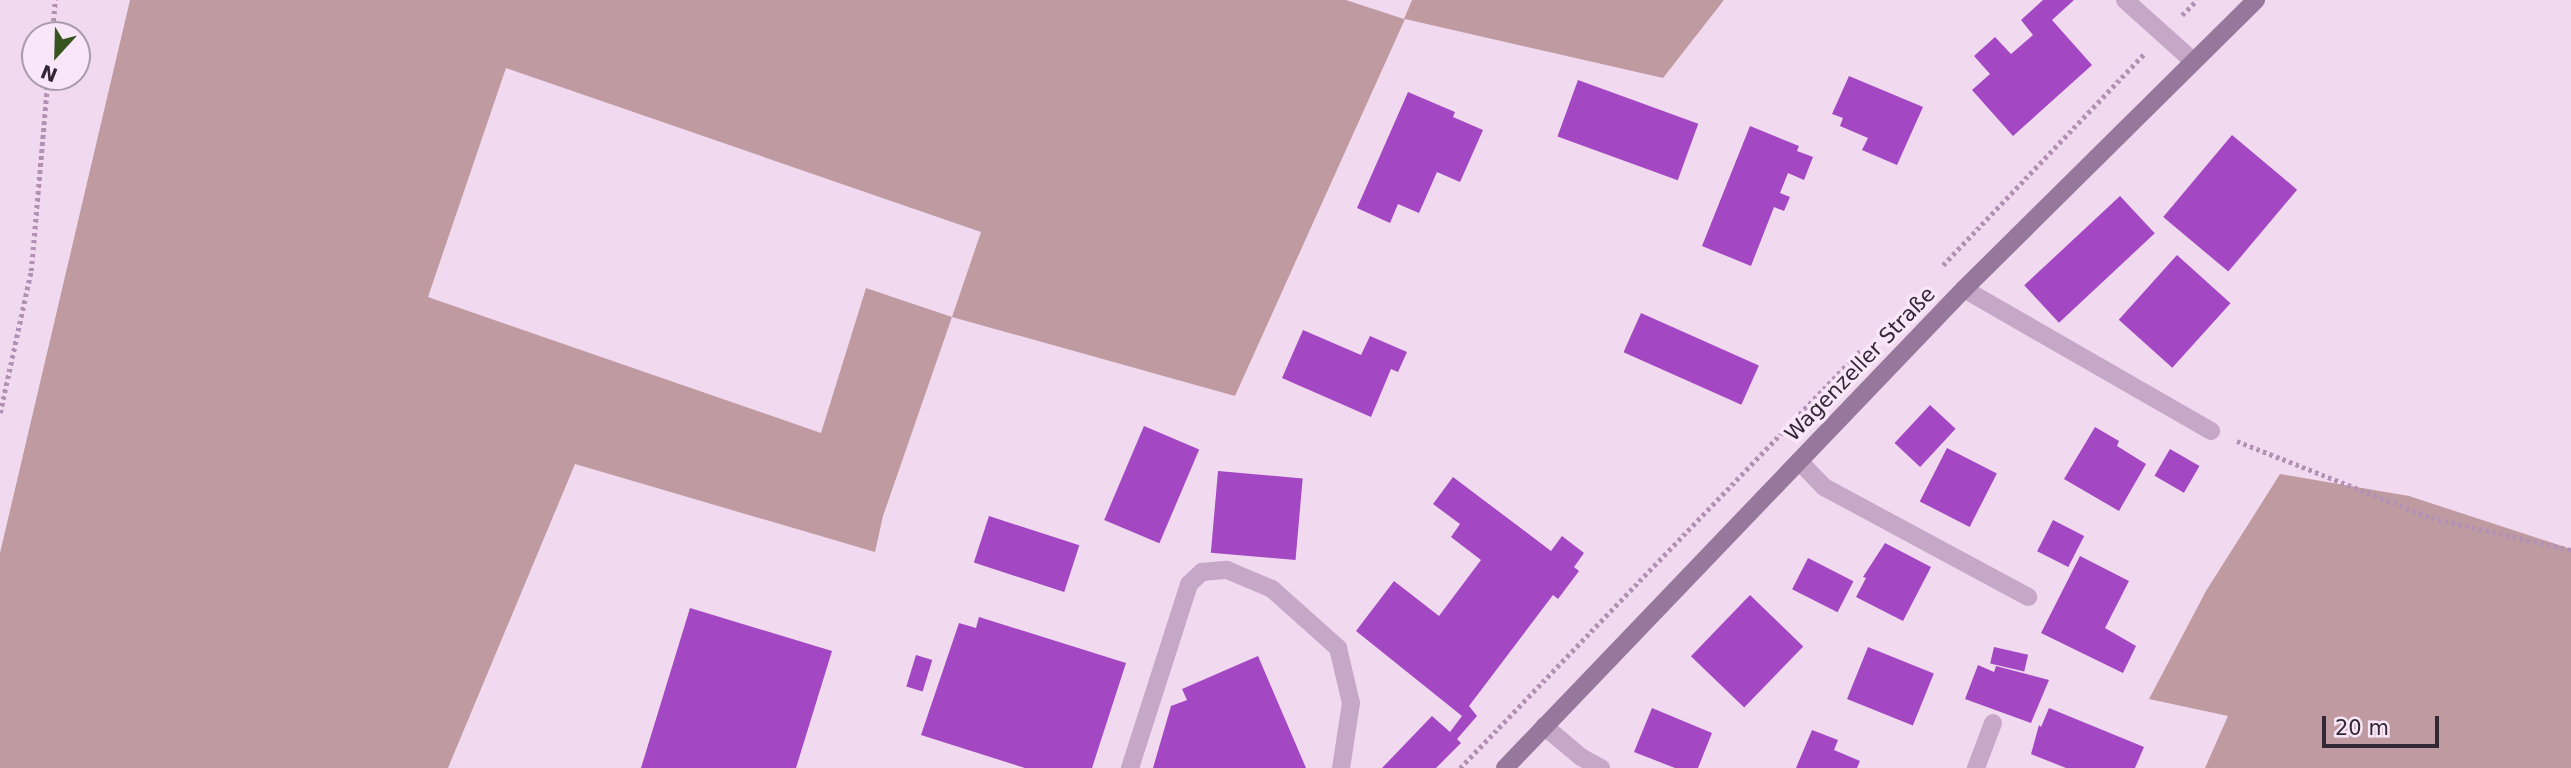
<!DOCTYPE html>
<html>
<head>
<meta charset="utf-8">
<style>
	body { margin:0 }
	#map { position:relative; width:2571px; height:768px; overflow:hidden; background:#f1daf0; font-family:"DejaVu Sans",sans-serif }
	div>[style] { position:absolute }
	.green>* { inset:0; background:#bf9ba1 }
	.building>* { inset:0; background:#a347c2; transform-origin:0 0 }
	.path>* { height:4.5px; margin-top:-2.25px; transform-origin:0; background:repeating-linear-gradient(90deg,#b291b4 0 3.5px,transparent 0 7px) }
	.lane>* { height:18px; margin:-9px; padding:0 9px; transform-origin:9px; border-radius:9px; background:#c7a7c8 }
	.secondary>* { height:18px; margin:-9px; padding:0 9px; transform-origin:9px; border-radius:9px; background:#97789c }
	span { translate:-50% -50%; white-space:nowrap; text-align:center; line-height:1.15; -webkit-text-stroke:7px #f9e6f8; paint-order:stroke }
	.street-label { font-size:21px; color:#322735 }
	.north { position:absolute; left:21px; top:21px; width:70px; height:70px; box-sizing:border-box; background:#f9e6f8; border:2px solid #a99aaa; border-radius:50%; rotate:202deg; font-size:19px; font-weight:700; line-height:28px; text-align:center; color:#322735 }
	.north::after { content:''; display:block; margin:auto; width:24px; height:32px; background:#36551e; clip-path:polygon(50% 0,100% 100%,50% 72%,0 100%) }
	.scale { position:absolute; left:2322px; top:716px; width:117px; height:32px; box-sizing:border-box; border:4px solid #322735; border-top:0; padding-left:9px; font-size:21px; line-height:24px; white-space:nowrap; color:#322735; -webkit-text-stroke:5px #f9e6f8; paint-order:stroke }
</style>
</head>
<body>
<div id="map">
	<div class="green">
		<i style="clip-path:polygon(evenodd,130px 0,1346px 0,1404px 19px,1412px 0,1724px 0,1663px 78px,1405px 19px,1235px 396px,952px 317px,883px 516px,875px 552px,575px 464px,448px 768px,0 768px,0 553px,130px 0,506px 68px,981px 232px,952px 317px,866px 288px,821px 433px,428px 297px,506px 68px)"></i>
		<i style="clip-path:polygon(2280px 474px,2409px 496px,2571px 549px,2571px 768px,2205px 768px,2228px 716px,2149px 699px,2206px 591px)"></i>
	</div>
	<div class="building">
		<i style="clip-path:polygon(2043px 0,2074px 0,2052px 20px,2092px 65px,2013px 136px,1972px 90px,1990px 74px,1974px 56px,1995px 37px,2011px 54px,2033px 35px,2021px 20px)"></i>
		<i style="clip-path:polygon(1849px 76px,1923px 107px,1897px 165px,1862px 150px,1868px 138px,1840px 126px,1843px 118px,1832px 114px)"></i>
		<i style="left:1578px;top:80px;width:128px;height:60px;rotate:20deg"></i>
		<i style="clip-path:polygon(1408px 92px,1455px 112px,1453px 117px,1483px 130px,1460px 182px,1437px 172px,1419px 213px,1398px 204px,1390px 223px,1357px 208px)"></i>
		<i style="clip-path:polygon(1750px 126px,1799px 146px,1797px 151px,1813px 157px,1804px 180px,1788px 173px,1780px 193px,1790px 197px,1784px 211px,1774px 207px,1751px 266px,1702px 246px)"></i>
		<i style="left:2232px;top:135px;width:85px;height:107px;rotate:40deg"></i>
		<i style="left:2120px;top:196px;width:51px;height:131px;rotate:47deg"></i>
		<i style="left:2177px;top:255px;width:72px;height:87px;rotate:42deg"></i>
		<i style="left:1641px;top:313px;width:129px;height:43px;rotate:24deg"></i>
		<i style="clip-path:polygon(1303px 330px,1361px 355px,1370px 336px,1407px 352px,1398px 372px,1391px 369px,1371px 417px,1282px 378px)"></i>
		<i style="left:1930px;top:405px;width:35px;height:52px;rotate:43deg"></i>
		<i style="left:1144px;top:426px;width:60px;height:102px;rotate:23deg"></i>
		<i style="clip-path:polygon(2095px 427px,2119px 441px,2117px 446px,2146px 464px,2119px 511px,2064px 479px)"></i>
		<i style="left:1947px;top:448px;width:56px;height:60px;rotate:27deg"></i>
		<i style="left:2170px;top:449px;width:34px;height:31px;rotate:30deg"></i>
		<i style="left:1218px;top:471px;width:85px;height:82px;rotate:5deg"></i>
		<i style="clip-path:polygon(1453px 477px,1551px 551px,1562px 536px,1584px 553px,1574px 567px,1579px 571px,1558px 599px,1553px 595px,1469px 706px,1477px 716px,1457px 739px,1461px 743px,1436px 768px,1382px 768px,1432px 716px,1450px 732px,1462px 716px,1356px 631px,1394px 581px,1439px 616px,1481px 560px,1451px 537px,1460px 524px,1433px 504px)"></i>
		<i style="left:989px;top:516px;width:95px;height:49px;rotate:18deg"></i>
		<i style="left:2053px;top:520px;width:35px;height:35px;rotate:27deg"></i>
		<i style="clip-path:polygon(1885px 543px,1931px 567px,1903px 621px,1856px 597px,1866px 578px,1863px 577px)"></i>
		<i style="clip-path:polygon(2080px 556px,2129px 581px,2105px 628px,2136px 646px,2123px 673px,2041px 633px)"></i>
		<i style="left:1808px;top:558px;width:51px;height:35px;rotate:27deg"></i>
		<i style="left:1750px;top:595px;width:74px;height:85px;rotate:44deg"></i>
		<i style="clip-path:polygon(690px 608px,832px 651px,796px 768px,641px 768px)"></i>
		<i style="clip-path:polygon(979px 617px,1126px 663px,1092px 768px,1025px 768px,921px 735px,959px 623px,976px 628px)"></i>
		<i style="left:1868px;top:647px;width:71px;height:56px;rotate:22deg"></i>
		<i style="left:1994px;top:647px;width:35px;height:17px;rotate:13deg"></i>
		<i style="left:916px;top:655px;width:17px;height:33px;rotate:17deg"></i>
		<i style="clip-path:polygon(1258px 656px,1306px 768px,1153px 768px,1171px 706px,1187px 700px,1182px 689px)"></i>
		<i style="clip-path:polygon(1978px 665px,1994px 672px,1996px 666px,2049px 680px,2031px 723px,1965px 699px)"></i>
		<i style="clip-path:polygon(1652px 708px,1712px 733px,1698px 768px,1675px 768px,1634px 752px)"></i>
		<i style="clip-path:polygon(2049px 708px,2144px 747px,2135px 768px,2066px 768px,2031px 754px,2039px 725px,2041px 727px)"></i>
		<i style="clip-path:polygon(1812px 730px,1838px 740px,1834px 750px,1860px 761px,1857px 768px,1796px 768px)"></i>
	</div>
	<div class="path">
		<i style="left:2182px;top:15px;width:21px;rotate:-45deg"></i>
		<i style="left:52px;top:35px;width:35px;rotate:-85deg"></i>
		<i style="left:1943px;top:265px;width:293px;rotate:-46.4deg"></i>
		<i style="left:0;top:413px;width:145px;rotate:-77.7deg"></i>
		<i style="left:31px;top:271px;width:195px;rotate:-85deg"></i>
		<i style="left:2237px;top:441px;width:209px;rotate:21.6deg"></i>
		<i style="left:2431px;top:518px;width:144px;rotate:12.9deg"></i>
		<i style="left:1460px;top:768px;width:581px;rotate:-46.19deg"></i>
	</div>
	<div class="lane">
		<i style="left:2125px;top:0;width:91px;rotate:41.9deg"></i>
		<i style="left:1964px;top:289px;width:285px;rotate:29.9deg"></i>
		<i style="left:1799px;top:461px;width:36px;rotate:46deg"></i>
		<i style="left:1824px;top:487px;width:232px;rotate:28.3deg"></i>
		<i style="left:1544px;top:726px;width:48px;rotate:40deg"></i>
		<i style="left:1581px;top:757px;width:23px;rotate:29deg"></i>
		<i style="left:1130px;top:768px;width:193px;rotate:-72.2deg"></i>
		<i style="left:1189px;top:584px;width:18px;rotate:-43deg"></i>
		<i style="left:1202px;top:572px;width:25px;rotate:-5deg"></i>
		<i style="left:1227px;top:570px;width:49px;rotate:22.9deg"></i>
		<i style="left:1272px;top:589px;width:89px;rotate:41.8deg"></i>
		<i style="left:1338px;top:648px;width:57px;rotate:76.7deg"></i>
		<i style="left:1351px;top:703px;width:66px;rotate:98.7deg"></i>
		<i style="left:1976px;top:768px;width:48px;rotate:-69.3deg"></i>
	</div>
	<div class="secondary">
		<i style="left:1505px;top:768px;width:663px;rotate:-46.22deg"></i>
		<i style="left:1964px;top:289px;width:411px;rotate:-44.7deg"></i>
	</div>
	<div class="street-label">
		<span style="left:1860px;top:364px;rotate:-46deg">Wagenzeller Straße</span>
	</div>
	<div class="north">N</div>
	<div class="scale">20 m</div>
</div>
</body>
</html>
